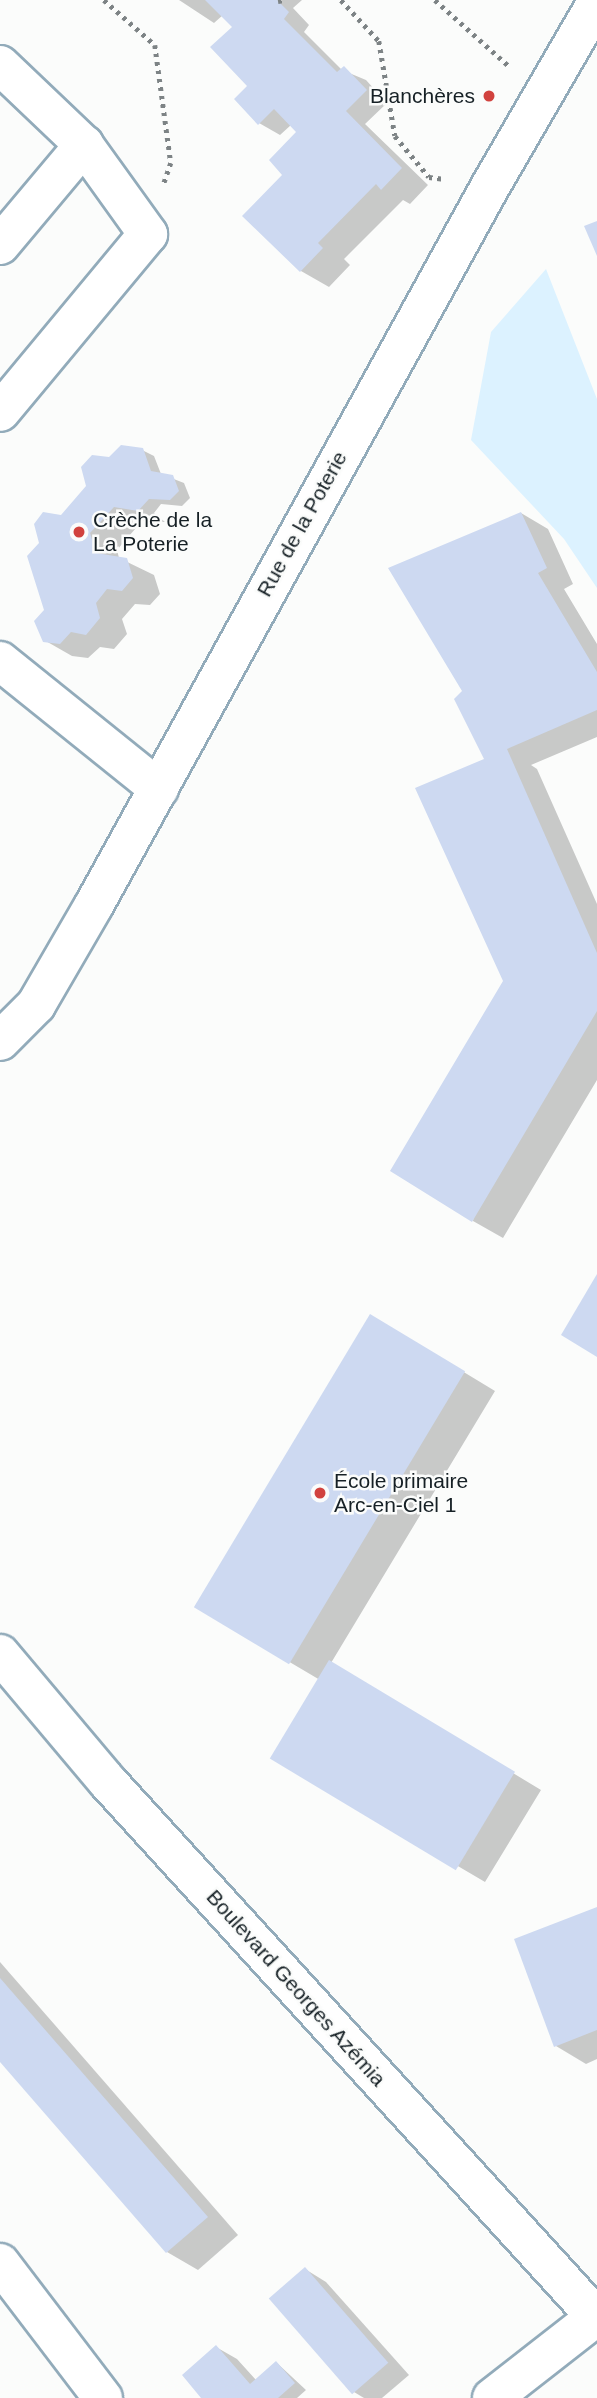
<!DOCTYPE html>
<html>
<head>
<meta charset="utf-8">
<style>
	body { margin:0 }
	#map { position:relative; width:597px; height:2398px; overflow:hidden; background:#fbfcfb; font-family:Helvetica,sans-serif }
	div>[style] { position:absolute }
	.green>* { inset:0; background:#dcf2ff }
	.shadow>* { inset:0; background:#0003 }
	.building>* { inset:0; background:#cdd9f1; transform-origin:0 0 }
	.path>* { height:4.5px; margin-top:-2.25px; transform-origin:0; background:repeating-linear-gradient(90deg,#7d8385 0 3.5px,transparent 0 8.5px) }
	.roads { filter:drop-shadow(2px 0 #92abba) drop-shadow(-2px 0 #92abba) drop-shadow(0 2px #92abba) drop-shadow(0 -2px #92abba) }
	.minor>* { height:38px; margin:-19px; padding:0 19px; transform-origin:19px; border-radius:19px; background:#fff }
	.dots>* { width:19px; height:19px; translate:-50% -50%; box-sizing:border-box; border:4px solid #fbfcfb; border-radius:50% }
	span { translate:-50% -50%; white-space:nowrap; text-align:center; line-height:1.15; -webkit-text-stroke:5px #fbfcfb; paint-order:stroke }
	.poi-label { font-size:21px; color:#162025 }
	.right { translate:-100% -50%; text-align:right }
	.left { translate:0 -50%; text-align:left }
	.street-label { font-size:21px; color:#162025 }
</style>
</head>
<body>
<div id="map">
	<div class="green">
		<i style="clip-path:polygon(546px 269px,597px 399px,597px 588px,564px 539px,471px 440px,491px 332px)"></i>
	</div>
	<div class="shadow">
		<i style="clip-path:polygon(179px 0,302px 0,293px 8px,309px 25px,304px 32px,342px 70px,366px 80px,387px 103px,365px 124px,428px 185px,410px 204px,403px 200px,344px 259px,350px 265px,329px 287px,301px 271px,245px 216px,284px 175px,303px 138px,291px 125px,280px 135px,259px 123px,234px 26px,223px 15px,214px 23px)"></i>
		<i style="clip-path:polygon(142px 450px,154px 456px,161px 474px,184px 483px,190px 498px,182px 506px,161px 504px,154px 513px,165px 522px,142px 521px,117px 550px,119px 558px,154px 575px,160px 594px,150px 605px,135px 604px,122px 619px,127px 634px,114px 649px,100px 647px,88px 658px,72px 656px,44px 640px,62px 517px,110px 459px)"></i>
		<i style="clip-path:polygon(521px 513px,548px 529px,573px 584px,564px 589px,597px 644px,597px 737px,531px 765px,537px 769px,597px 904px,597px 1080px,503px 1238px,473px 1221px,505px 981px,488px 759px,465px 691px)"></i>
		<i style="clip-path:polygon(401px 1334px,495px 1391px,331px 1663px,541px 1790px,485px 1882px,274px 1758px,320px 1680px,195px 1606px)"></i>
		<i style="clip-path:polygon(597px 1909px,597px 2059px,586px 2064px,556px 2046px)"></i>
		<i style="clip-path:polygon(0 1962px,238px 2235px,198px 2270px,167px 2252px,0 2059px)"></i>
		<i style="clip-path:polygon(305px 2269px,326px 2282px,409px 2375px,382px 2398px,364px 2398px,354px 2392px)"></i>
		<i style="clip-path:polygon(216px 2347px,237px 2359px,257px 2381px,277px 2363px,306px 2390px,297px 2398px,204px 2398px)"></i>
	</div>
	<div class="building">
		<i style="clip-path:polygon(205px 0,277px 0,289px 12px,284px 19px,337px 72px,344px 66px,367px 90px,346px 111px,402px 168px,381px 190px,376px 184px,318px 243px,323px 248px,300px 272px,242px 216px,282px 175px,269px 160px,296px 132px,274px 109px,258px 125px,234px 99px,247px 86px,210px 47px,232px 27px)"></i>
		<i style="clip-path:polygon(597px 221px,597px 256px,584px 226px)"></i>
		<i style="clip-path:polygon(121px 445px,143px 448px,151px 471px,173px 475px,179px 491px,170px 500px,149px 499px,138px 511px,114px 507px,90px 533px,96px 553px,127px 558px,133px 578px,122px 591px,107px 589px,96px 603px,100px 618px,86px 635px,71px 632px,60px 644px,43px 642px,34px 621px,44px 610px,27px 556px,39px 543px,34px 524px,43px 512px,61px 515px,86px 486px,81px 467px,92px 455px,109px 457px)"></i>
		<i style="clip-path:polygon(521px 512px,547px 568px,538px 573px,597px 672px,597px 710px,507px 749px,597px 953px,597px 1011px,472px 1222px,390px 1171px,503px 981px,415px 788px,484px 759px,454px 699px,462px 691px,388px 568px)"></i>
		<i style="clip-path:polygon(597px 1274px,597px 1357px,561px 1335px)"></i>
		<i style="left:370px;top:1314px;width:111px;height:342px;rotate:31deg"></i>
		<i style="left:329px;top:1660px;width:217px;height:115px;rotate:31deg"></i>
		<i style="clip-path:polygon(597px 1907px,597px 2030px,554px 2047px,514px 1939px)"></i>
		<i style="clip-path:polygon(0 1978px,208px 2217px,166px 2253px,0 2062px)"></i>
		<i style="left:305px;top:2267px;width:127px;height:48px;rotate:49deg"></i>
		<i style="clip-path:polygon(216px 2345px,250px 2384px,276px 2361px,295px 2383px,278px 2398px,201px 2398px,182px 2375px)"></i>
	</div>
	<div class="path">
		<i style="left:104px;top:0;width:68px;rotate:41.4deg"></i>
		<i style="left:155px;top:45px;width:119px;rotate:82.3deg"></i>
		<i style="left:171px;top:163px;width:21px;rotate:109deg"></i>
		<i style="left:341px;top:0;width:56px;rotate:47.2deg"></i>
		<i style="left:379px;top:41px;width:96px;rotate:80.4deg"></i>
		<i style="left:395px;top:136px;width:53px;rotate:50.3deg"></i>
		<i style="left:429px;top:177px;width:16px;rotate:7deg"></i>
		<i style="left:435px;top:0;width:101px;rotate:41.8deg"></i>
		<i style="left:278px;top:1px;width:6px;rotate:-9deg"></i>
	</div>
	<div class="roads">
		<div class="minor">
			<i style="left:0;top:65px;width:116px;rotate:43.6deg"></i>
			<i style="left:84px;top:145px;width:110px;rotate:54.3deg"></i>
			<i style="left:148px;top:234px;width:231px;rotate:129.7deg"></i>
			<i style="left:0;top:245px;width:131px;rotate:-50deg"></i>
			<i style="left:0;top:661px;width:204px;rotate:38.8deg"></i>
			<i style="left:0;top:1041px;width:51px;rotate:-45deg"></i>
			<i style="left:36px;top:1005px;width:116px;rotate:-59.9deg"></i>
			<i style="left:94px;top:905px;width:822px;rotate:-61.13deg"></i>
			<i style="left:491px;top:185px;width:211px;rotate:-59.9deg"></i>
			<i style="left:0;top:1654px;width:166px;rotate:49.9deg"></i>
			<i style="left:107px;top:1781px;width:727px;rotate:47.62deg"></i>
			<i style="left:0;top:2263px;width:170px;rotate:52.7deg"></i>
			<i style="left:492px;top:2398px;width:133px;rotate:-38deg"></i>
		</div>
	</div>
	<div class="dots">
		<i style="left:489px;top:96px;background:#d1423e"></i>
		<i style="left:79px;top:532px;background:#d1423e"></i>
		<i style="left:320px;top:1493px;background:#d1423e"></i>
	</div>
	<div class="poi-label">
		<span class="right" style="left:475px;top:96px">Blanchères</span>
		<span class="left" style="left:93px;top:532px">Crèche de la<br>La Poterie</span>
		<span class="left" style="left:334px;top:1493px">École primaire<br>Arc-en-Ciel 1</span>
	</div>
	<div class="street-label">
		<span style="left:302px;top:524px;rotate:-61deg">Rue de la Poterie</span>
		<span style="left:296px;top:1988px;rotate:48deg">Boulevard Georges Azémia</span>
	</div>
</div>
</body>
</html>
